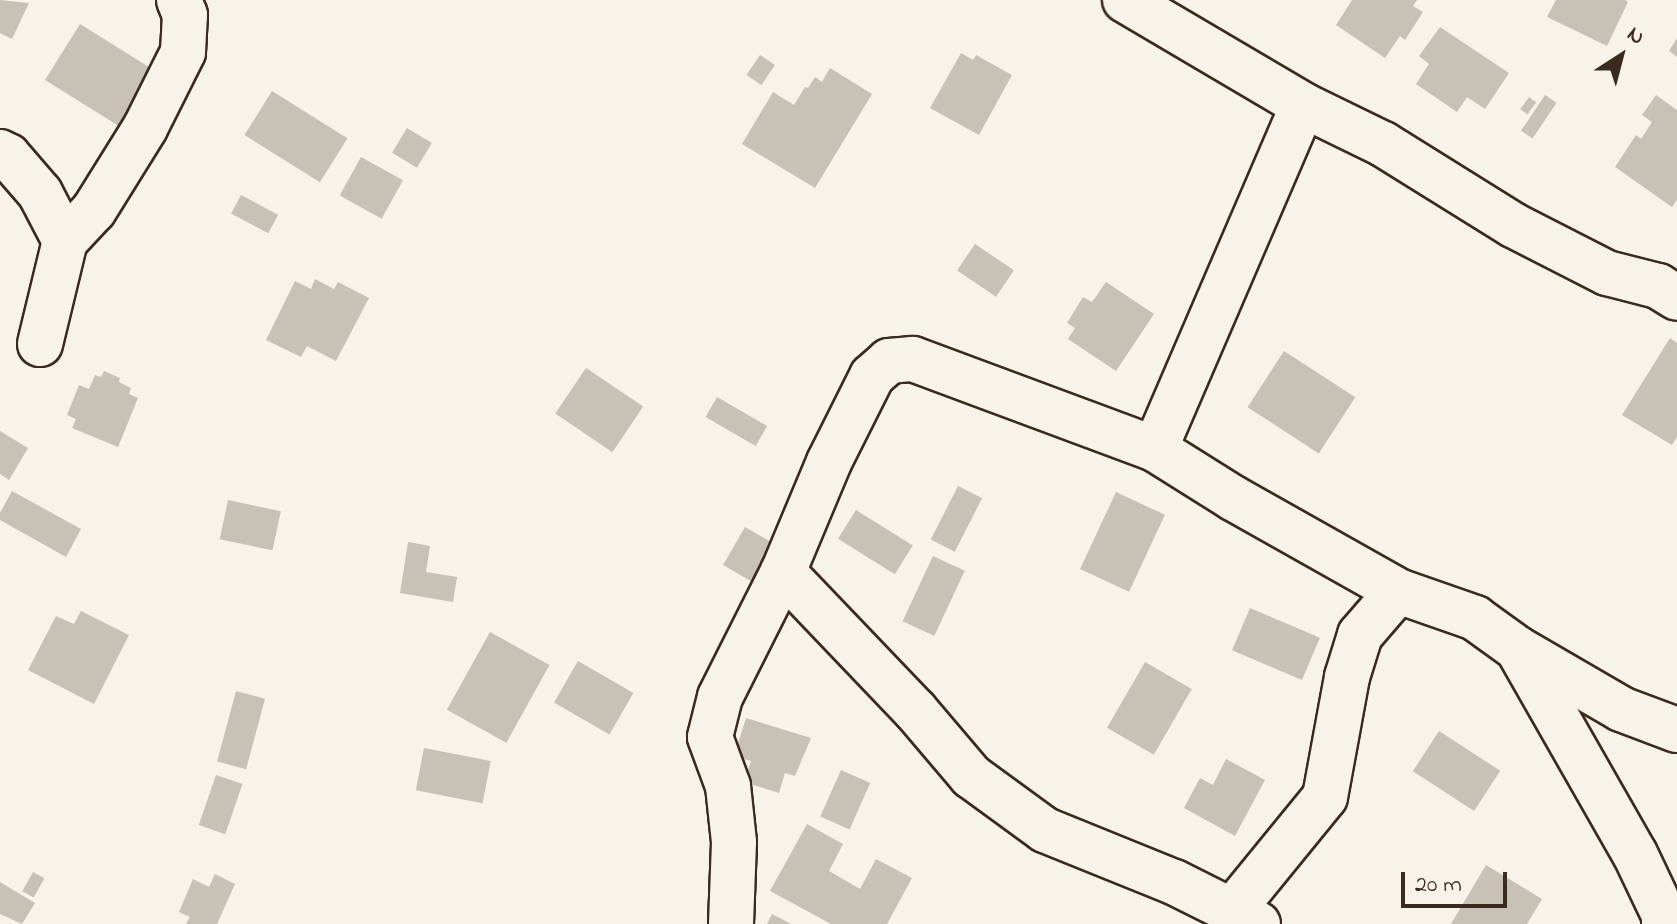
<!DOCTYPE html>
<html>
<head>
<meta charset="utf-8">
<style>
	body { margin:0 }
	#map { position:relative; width:1677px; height:924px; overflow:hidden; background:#f7f3e8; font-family:"Indie Flower",sans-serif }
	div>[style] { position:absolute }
	.building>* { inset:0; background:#c8c1b6; transform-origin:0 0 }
	.roads { filter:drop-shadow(2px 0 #3b2a1e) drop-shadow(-2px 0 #3b2a1e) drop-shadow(0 2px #3b2a1e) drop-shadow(0 -2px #3b2a1e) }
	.minor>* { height:44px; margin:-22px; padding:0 22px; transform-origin:22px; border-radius:22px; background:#f7f3e8 }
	span { translate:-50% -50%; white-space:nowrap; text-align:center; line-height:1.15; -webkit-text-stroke:6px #f7f3e8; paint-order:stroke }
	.north { position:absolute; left:1581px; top:16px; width:80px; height:80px; -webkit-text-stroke:6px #f7f3e8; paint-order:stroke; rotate:36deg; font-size:22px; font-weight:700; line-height:32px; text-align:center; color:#3b2a1e }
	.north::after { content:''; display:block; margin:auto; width:28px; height:36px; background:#3b2a1e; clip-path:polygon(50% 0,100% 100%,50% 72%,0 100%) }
	.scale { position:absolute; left:1401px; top:872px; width:106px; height:36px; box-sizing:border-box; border:4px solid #3b2a1e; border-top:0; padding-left:10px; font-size:24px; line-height:28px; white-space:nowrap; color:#3b2a1e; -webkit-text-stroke:6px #f7f3e8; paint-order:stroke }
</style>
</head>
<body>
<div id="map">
	<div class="building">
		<i style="clip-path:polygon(0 0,29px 3px,12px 39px,0 33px)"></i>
		<i style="clip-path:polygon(1352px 0,1417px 0,1413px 6px,1423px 12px,1405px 40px,1400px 36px,1385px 58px,1336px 25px)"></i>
		<i style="clip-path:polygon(1556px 0,1625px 0,1628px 2px,1607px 46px,1547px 17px)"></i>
		<i style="left:80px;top:24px;width:87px;height:66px;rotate:32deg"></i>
		<i style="clip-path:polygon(1440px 27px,1509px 73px,1485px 109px,1467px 97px,1457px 112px,1416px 84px,1429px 64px,1419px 56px)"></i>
		<i style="clip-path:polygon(1677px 38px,1677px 57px,1669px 51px)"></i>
		<i style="clip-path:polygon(961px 53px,973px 60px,976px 55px,1012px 75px,979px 135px,930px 108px)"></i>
		<i style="left:760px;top:55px;width:18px;height:24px;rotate:34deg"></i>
		<i style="clip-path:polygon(830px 68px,872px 94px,815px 188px,742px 144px,773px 92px,794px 105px,805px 87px,808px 88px,815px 77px,822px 82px)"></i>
		<i style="left:272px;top:91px;width:89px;height:52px;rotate:32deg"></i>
		<i style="left:1545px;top:95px;width:14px;height:43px;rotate:34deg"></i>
		<i style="clip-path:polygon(1656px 95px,1677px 110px,1677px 200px,1672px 207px,1615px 167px,1636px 135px,1641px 139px,1652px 122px,1642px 115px)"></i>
		<i style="left:1529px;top:97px;width:9px;height:15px;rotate:36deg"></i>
		<i style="left:407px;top:128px;width:29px;height:29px;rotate:31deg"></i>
		<i style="left:361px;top:157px;width:48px;height:44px;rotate:29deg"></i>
		<i style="left:241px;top:195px;width:42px;height:21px;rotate:28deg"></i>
		<i style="left:975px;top:244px;width:47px;height:32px;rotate:34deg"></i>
		<i style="clip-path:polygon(315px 279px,334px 289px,338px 282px,369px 298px,336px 361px,307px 346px,301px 357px,266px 340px,295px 281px,311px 289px)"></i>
		<i style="clip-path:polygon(1106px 282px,1154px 314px,1116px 371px,1068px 339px,1075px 328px,1067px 323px,1083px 297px,1092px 302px)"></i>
		<i style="clip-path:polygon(1670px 338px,1677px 343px,1677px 437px,1672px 445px,1622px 415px)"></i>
		<i style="left:1284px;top:351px;width:85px;height:67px;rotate:33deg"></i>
		<i style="left:586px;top:368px;width:69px;height:55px;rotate:34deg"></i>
		<i style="clip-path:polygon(104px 371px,120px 378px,119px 382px,131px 388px,129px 394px,138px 398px,118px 447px,72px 428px,76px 419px,67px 415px,79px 385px,89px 389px,95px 375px,101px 377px)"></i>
		<i style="left:717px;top:397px;width:58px;height:23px;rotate:30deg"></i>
		<i style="clip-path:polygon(0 431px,28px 448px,9px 480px,0 474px)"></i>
		<i style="left:958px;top:486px;width:27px;height:60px;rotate:27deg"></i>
		<i style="clip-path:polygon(12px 491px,81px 529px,66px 557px,0 520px,0 513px)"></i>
		<i style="left:1116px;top:492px;width:54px;height:85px;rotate:25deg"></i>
		<i style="left:228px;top:500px;width:54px;height:40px;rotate:12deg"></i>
		<i style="left:856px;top:510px;width:67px;height:34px;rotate:32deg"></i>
		<i style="left:745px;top:527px;width:34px;height:44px;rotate:30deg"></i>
		<i style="clip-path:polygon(408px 542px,430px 546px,426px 572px,457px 577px,453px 602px,400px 593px)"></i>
		<i style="left:933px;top:556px;width:35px;height:72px;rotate:25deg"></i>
		<i style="left:1250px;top:608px;width:76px;height:46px;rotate:23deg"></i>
		<i style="clip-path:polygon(81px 611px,129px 635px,94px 704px,28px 670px,56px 616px,74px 624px)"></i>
		<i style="left:490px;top:632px;width:68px;height:89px;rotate:29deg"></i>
		<i style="left:578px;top:661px;width:64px;height:48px;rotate:30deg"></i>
		<i style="left:1145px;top:662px;width:54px;height:76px;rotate:30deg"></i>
		<i style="left:236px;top:691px;width:30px;height:73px;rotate:15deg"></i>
		<i style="clip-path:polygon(746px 718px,811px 738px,795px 776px,785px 773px,779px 793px,744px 782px,751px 761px,734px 756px)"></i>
		<i style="left:1439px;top:731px;width:73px;height:48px;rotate:33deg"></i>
		<i style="left:424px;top:748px;width:68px;height:43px;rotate:11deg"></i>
		<i style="clip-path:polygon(1226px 759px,1265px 780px,1235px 836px,1184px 808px,1200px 778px,1213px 785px)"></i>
		<i style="left:841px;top:770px;width:32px;height:51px;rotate:24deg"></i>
		<i style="left:216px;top:775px;width:28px;height:53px;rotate:19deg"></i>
		<i style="clip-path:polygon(807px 824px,843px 844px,829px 871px,860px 889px,876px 859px,912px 878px,887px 924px,831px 924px,770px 891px)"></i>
		<i style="clip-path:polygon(1486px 865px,1542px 899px,1527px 924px,1451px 924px)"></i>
		<i style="left:33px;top:872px;width:13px;height:22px;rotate:29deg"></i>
		<i style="clip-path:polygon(215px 874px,235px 884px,217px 924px,186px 924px,190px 917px,179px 912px,193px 879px,209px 887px)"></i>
		<i style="clip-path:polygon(0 882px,35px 903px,22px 924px,0 914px)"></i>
		<i style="clip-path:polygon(772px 914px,791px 924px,767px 924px)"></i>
	</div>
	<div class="roads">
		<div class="minor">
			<i style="left:1125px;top:0;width:207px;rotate:30.5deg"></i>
			<i style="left:1303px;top:105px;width:89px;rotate:26deg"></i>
			<i style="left:1383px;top:144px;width:153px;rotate:31.9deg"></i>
			<i style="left:1513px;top:225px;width:106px;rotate:27.1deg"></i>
			<i style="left:1607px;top:273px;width:53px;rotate:14.3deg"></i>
			<i style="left:1658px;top:286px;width:22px;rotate:32deg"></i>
			<i style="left:0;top:152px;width:9px;rotate:27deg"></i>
			<i style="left:8px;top:156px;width:49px;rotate:49.1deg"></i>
			<i style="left:40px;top:193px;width:54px;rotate:62.5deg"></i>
			<i style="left:40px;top:344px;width:106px;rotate:-76.4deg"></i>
			<i style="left:65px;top:241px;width:42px;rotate:-46.9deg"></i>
			<i style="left:94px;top:210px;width:97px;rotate:-58.1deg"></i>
			<i style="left:145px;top:128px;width:85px;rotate:-63.4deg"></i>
			<i style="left:183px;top:52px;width:37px;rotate:-87deg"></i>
			<i style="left:185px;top:15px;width:16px;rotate:-112deg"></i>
			<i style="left:1155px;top:449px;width:374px;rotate:-66.7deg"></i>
			<i style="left:783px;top:572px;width:191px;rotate:46.3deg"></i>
			<i style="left:915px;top:710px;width:87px;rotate:49.7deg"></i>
			<i style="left:971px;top:776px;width:92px;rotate:36.1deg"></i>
			<i style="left:1045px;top:830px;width:139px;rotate:22deg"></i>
			<i style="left:1174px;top:882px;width:94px;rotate:26.6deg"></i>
			<i style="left:1519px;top:651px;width:234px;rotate:60.3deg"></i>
			<i style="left:1635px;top:854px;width:68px;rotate:64.6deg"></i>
			<i style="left:1664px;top:915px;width:9px;rotate:90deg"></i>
			<i style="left:1232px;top:911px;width:147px;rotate:-50.8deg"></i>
			<i style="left:1325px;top:797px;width:122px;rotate:-79.6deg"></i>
			<i style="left:1347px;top:677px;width:44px;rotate:-72.8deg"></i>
			<i style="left:1360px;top:635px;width:58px;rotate:-49.2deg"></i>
			<i style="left:731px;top:924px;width:82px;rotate:-87.9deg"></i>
			<i style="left:734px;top:842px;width:56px;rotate:-96.1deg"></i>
			<i style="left:728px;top:786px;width:52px;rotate:-110.2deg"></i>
			<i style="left:710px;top:737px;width:41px;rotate:-76deg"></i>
			<i style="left:720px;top:697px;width:140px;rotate:-63.3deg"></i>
			<i style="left:783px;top:572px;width:119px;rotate:-67.3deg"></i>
			<i style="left:829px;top:462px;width:96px;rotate:-63.4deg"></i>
			<i style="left:872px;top:376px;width:23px;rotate:-41deg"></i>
			<i style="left:889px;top:361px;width:24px;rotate:-5deg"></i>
			<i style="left:913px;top:359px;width:258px;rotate:20.4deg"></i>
			<i style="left:1155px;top:449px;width:92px;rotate:32.1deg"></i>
			<i style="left:1233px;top:498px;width:189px;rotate:29.4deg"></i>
			<i style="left:1398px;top:591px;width:82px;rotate:19.3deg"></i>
			<i style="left:1475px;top:618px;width:53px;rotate:35.8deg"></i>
			<i style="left:1518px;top:649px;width:119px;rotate:30.2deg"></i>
			<i style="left:1621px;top:709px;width:60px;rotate:20.6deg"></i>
		</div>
	</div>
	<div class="north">N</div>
	<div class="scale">20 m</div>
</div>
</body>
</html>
